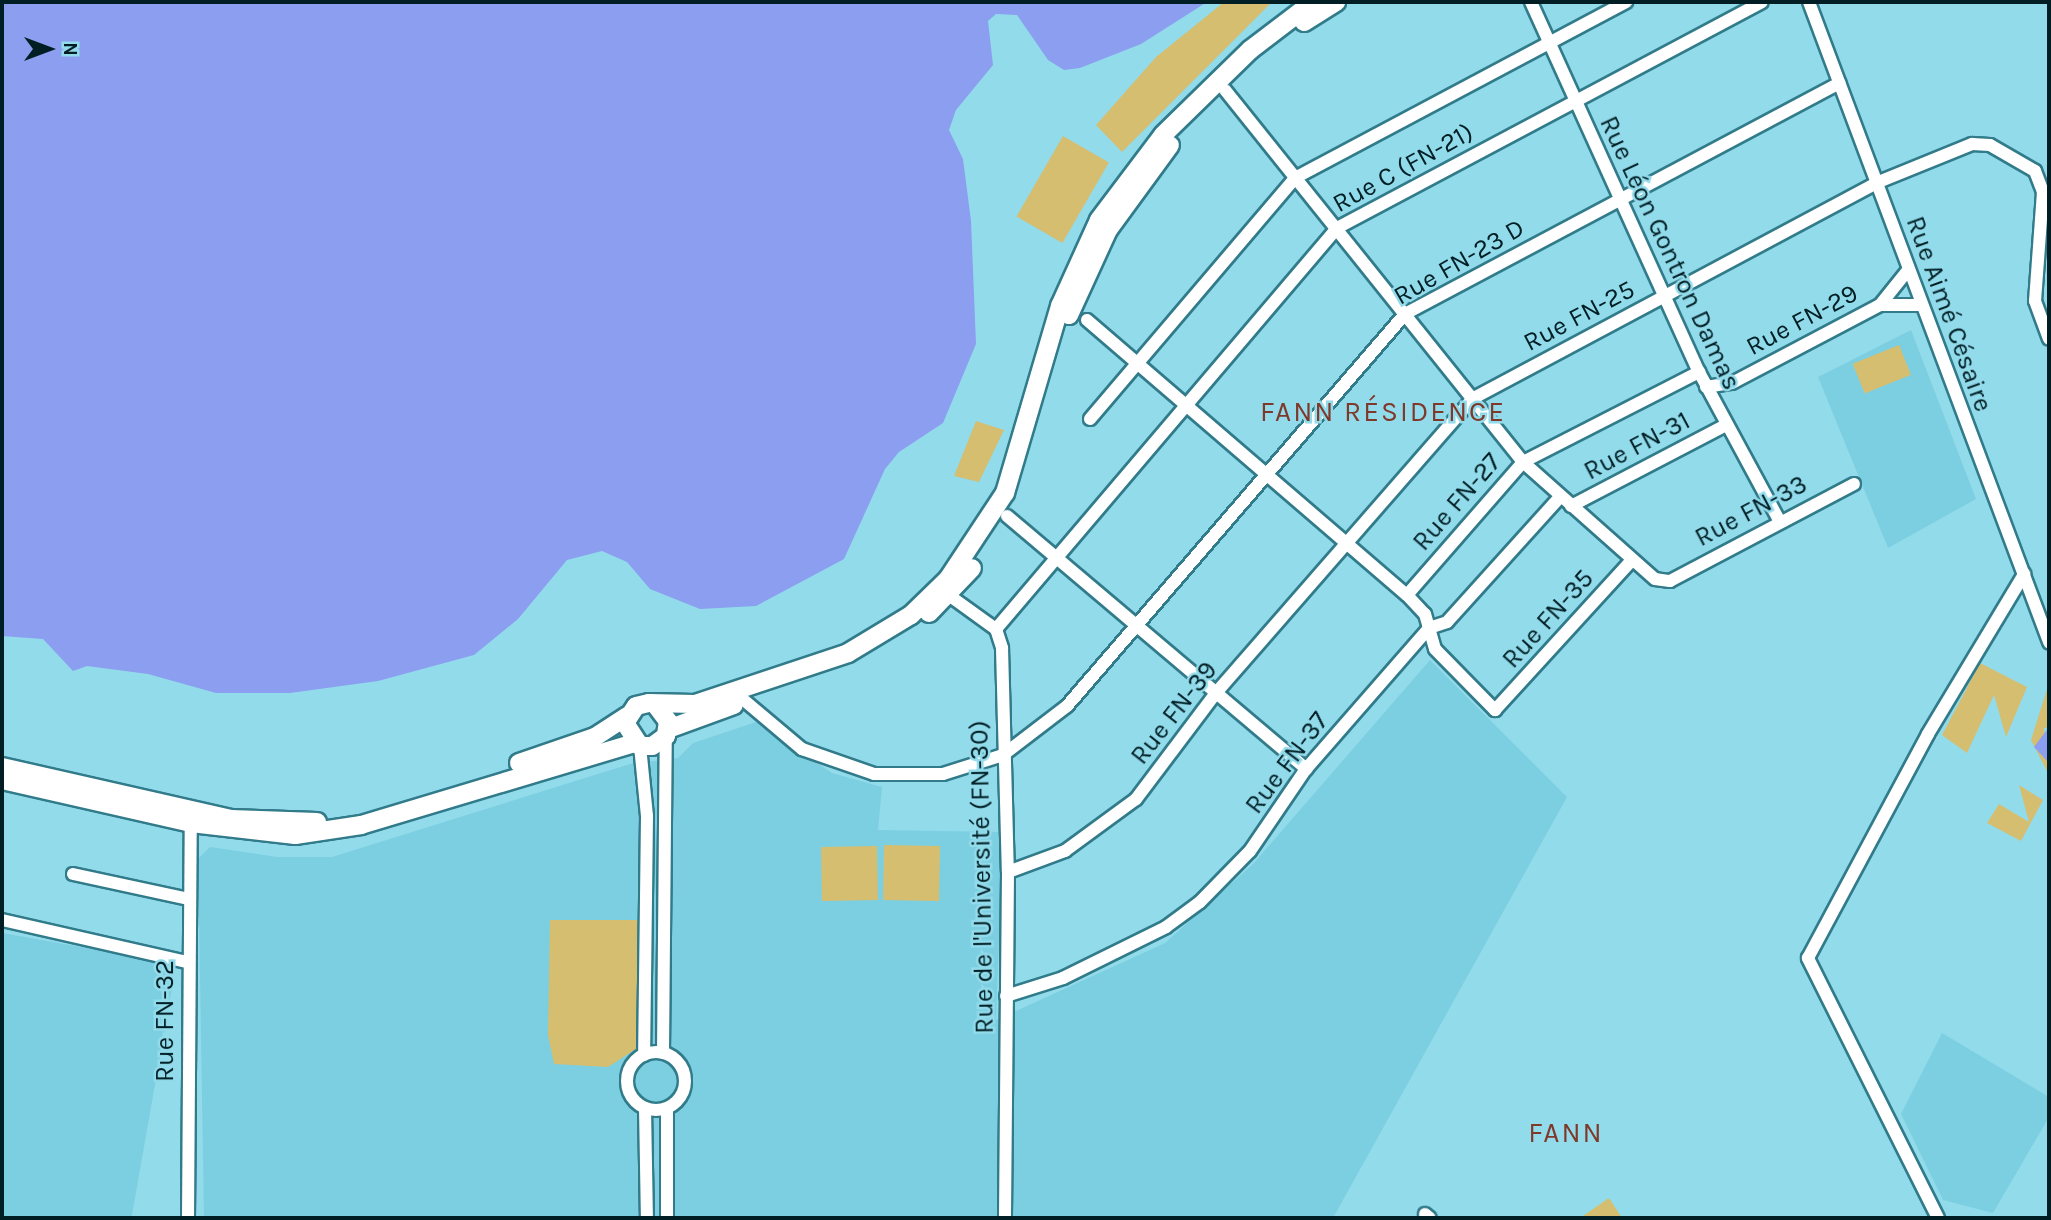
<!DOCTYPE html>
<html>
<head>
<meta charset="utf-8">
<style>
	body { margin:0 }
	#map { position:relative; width:2051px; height:1220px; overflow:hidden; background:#92dbeb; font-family:Karla,sans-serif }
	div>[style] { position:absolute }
	.built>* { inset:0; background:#7ccfe1; transform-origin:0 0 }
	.green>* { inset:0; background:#d5be70; transform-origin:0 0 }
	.water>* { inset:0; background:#8c9eef }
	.roads { filter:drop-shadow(2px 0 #317b8a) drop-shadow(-2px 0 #317b8a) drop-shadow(0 2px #317b8a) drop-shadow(0 -2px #317b8a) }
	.minor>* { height:12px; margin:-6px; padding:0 6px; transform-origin:6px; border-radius:6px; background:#fff }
	.minor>.ring { margin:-6px; padding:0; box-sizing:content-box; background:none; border:12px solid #fff; border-radius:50% }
	.highway>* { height:18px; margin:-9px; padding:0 9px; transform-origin:9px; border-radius:9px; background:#fff }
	span { translate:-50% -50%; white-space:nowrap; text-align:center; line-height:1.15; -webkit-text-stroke:5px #92dbeb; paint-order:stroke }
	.street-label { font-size:26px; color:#001e24 }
	.neighbourhood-label { font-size:28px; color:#7f392b; letter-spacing:2px }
	.frame { position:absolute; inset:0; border:4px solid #001e24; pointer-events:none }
	.north { position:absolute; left:14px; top:14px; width:70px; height:70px; -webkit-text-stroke:5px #92dbeb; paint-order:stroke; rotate:90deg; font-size:19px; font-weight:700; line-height:28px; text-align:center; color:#001e24 }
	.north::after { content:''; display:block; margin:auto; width:24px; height:32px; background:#001e24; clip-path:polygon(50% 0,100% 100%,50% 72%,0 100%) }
</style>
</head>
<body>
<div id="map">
	<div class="built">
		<i style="clip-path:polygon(1911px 330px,1976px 499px,1888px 548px,1818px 377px)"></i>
		<i style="clip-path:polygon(1430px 660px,1567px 797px,1333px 1218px,204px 1218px,198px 859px,210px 847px,277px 857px,332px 857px,630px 764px,678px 758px,693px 743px,756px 722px,832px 773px,882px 787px,878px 830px,1003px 832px,996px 1020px,1165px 943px,1253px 864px)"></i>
		<i style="left:2px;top:933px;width:177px;height:285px;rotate:10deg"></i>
		<i style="clip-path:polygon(1942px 1033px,2049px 1097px,2049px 1117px,1993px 1213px,1943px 1200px,1901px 1114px)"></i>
	</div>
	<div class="green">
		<i style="clip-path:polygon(1224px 2px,1272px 2px,1122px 152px,1096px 125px,1156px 57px)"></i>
		<i style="left:1063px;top:136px;width:53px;height:93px;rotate:30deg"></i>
		<i style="left:1899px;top:345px;width:32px;height:50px;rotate:68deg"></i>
		<i style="clip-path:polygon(976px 421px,1004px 430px,979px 482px,954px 476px)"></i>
		<i style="clip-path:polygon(1980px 663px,2027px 687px,2006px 737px,1994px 695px,1967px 753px,1942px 735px)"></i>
		<i style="clip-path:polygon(2048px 686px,2049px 727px,2044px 728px,2049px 775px,2031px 740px)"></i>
		<i style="clip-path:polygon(2019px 785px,2043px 800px,2021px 841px,1987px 823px,1999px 804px,2029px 822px)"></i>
		<i style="left:884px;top:845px;width:56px;height:55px;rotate:1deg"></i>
		<i style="left:877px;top:846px;width:54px;height:56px;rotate:89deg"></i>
		<i style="clip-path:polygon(550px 920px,642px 920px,639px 1047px,608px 1067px,554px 1064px,548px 1035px)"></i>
		<i style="clip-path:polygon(1609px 1198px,1622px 1218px,1580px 1218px)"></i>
	</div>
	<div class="water">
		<i style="clip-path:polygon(2px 2px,1207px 2px,1141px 44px,1080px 68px,1064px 70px,1048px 60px,1017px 15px,996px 14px,988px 21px,993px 65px,956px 110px,949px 130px,963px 159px,971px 221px,976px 344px,943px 423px,899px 452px,885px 469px,844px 559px,756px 606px,700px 609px,650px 589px,627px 562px,602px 551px,567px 560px,518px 619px,474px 655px,378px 681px,290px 693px,216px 693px,148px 674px,87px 666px,73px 671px,43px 639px,2px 636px)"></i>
		<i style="clip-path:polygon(2049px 727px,2049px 763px,2034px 747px)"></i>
	</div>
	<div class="roads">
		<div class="minor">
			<i style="left:1531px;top:2px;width:406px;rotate:65.6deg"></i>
			<i style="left:1699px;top:372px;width:166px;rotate:61.6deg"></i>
			<i style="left:1809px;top:2px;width:684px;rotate:69.44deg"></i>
			<i style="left:1225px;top:90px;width:477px;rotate:51.3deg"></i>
			<i style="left:1523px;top:462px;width:176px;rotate:41.6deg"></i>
			<i style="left:1655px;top:579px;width:15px;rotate:8deg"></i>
			<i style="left:1670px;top:581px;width:208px;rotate:-27.8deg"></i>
			<i style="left:1880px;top:305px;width:39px"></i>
			<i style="left:1087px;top:320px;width:422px;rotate:40.7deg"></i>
			<i style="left:1407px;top:595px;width:26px;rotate:47deg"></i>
			<i style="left:1425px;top:614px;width:36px;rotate:74deg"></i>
			<i style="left:1435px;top:649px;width:86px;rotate:45.5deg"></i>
			<i style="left:1495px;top:710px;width:203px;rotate:-47.6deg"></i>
			<i style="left:1706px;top:387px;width:26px;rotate:-9deg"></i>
			<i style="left:1732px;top:383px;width:167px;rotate:-27.8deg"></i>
			<i style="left:1880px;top:305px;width:45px;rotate:-51.3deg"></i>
			<i style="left:1090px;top:419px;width:316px;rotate:-49.6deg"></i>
			<i style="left:1295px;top:178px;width:375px;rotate:-28deg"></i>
			<i style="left:1571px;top:506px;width:173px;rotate:-27.6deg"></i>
			<i style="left:1007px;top:516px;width:392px;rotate:40.2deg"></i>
			<i style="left:1407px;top:595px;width:176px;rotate:-48.9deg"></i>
			<i style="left:1523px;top:462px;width:198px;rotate:-27.1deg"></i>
			<i style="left:950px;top:596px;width:57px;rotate:35.7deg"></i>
			<i style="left:996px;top:629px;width:526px;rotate:-49.62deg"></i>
			<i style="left:1337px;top:228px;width:481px;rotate:-28deg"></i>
			<i style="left:996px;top:629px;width:20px;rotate:72deg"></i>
			<i style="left:1002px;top:648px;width:224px;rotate:88.5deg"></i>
			<i style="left:1008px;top:872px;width:346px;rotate:90.5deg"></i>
			<i style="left:745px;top:701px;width:75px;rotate:40.1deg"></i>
			<i style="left:802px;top:749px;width:76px;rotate:19.1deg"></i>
			<i style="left:874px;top:774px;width:69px"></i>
			<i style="left:943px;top:774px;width:63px;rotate:-17.6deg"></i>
			<i style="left:1003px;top:755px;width:81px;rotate:-37.4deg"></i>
			<i style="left:1067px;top:706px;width:518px;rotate:-49.23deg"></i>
			<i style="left:1405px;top:314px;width:492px;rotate:-28deg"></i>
			<i style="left:640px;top:746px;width:70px;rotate:84.3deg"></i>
			<i style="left:647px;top:816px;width:239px;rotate:90.7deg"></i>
			<i style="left:1008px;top:872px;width:61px;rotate:-20.2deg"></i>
			<i style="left:1065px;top:851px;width:88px;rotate:-36.2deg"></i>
			<i style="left:1136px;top:799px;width:131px;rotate:-53deg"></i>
			<i style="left:1215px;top:694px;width:391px;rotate:-48.9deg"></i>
			<i style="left:1472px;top:399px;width:458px;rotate:-28.1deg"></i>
			<i style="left:1876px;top:183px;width:104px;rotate:-22.1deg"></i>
			<i style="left:1972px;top:144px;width:18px;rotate:3deg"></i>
			<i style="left:1990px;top:145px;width:52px;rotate:30deg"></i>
			<i style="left:2035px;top:171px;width:22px;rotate:69deg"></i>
			<i style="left:2043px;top:192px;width:109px;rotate:94.2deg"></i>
			<i style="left:2035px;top:301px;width:40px;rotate:69.8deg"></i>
			<i style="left:73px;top:874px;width:119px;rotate:12.2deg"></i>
			<i style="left:2px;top:920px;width:190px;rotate:12.8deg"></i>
			<i style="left:1006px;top:996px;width:60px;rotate:-17.5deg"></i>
			<i style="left:1063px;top:978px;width:115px;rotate:-26.3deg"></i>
			<i style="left:1166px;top:927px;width:42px;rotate:-36.3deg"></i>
			<i style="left:1200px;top:902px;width:71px;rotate:-45.6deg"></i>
			<i style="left:1250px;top:851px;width:99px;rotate:-55.7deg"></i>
			<i style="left:1306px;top:769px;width:187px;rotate:-48.9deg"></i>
			<i style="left:1429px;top:628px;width:19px;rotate:-18deg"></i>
			<i style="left:1447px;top:622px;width:167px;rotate:-47.9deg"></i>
			<i class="ring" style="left:627px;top:1052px;width:46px;height:46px"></i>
			<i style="left:663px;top:1053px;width:317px;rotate:-89.5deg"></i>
			<i style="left:645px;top:1108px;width:110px;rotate:89deg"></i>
			<i style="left:1425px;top:1214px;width:6px;rotate:39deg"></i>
			<i style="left:188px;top:1218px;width:395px;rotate:-89.6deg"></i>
			<i style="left:667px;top:1218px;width:109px;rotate:-90deg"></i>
			<i style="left:1938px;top:1218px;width:291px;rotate:-116.6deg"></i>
			<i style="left:1808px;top:958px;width:254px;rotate:-61.8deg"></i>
			<i style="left:1928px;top:734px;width:187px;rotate:-59deg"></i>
		</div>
		<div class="highway">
			<i style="left:1304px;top:22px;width:38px;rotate:-32deg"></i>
			<i style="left:1069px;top:315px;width:94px;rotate:-65.4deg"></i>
			<i style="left:1108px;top:230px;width:105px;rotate:-53.9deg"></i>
			<i style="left:929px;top:613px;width:62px;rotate:-46.3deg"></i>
			<i style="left:655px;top:704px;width:21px;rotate:53deg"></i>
			<i style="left:668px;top:721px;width:15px;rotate:98deg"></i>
			<i style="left:666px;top:736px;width:17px;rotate:144deg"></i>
			<i style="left:652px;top:746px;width:12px;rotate:180deg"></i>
			<i style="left:640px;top:746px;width:27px;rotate:-123deg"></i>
			<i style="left:625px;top:723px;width:20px;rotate:-57deg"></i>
			<i style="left:636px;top:706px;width:13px;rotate:-13deg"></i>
			<i style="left:649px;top:703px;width:46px;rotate:1.2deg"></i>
			<i style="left:695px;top:704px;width:161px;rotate:-18.4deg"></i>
			<i style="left:848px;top:653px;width:74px;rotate:-31.1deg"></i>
			<i style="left:911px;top:615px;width:52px;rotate:-44.2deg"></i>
			<i style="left:948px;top:579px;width:103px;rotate:-56.5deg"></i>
			<i style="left:1005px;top:493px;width:195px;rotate:-73.6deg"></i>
			<i style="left:1060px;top:306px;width:94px;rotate:-65.6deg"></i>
			<i style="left:1099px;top:220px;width:106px;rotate:-53deg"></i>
			<i style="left:1163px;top:135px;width:122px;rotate:-44.3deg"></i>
			<i style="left:1250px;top:50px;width:79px;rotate:-37.3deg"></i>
			<i style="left:668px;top:729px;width:70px;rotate:-20deg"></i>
			<i style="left:519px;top:763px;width:80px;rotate:-18.9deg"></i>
			<i style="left:595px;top:737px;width:38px;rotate:-33deg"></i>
			<i style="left:2px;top:767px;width:235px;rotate:12.8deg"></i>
			<i style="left:231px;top:819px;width:86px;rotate:2deg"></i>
			<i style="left:2px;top:780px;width:194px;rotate:12.8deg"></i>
			<i style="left:191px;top:823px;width:105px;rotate:6.6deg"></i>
			<i style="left:295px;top:835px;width:67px;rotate:-8.6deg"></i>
			<i style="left:361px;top:825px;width:286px;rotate:-16.7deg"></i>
		</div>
	</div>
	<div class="street-label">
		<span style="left:1403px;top:168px;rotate:-29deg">Rue C (FN-21)</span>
		<span style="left:1670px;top:253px;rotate:65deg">Rue Léon Gontron Damas</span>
		<span style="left:1459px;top:262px;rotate:-30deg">Rue FN-23 D</span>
		<span style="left:1949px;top:314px;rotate:70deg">Rue Aimé Césaire</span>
		<span style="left:1579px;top:316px;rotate:-28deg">Rue FN-25</span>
		<span style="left:1802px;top:320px;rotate:-28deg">Rue FN-29</span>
		<span style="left:1637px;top:446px;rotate:-28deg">Rue FN-31</span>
		<span style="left:1457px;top:502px;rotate:-49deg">Rue FN-27</span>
		<span style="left:1751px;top:511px;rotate:-28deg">Rue FN-33</span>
		<span style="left:1548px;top:619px;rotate:-48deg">Rue FN-35</span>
		<span style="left:1174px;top:713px;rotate:-52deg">Rue FN-39</span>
		<span style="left:1287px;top:763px;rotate:-53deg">Rue FN-37</span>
		<span style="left:982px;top:877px;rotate:-91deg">Rue de l'Université (FN-30)</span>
		<span style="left:165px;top:1021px;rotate:-90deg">Rue FN-32</span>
	</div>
	<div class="neighbourhood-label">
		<span style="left:1383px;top:412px">FANN RÉSIDENCE</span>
		<span style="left:1566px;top:1133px">FANN</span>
	</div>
	<div class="frame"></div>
	<div class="north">N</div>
</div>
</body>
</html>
